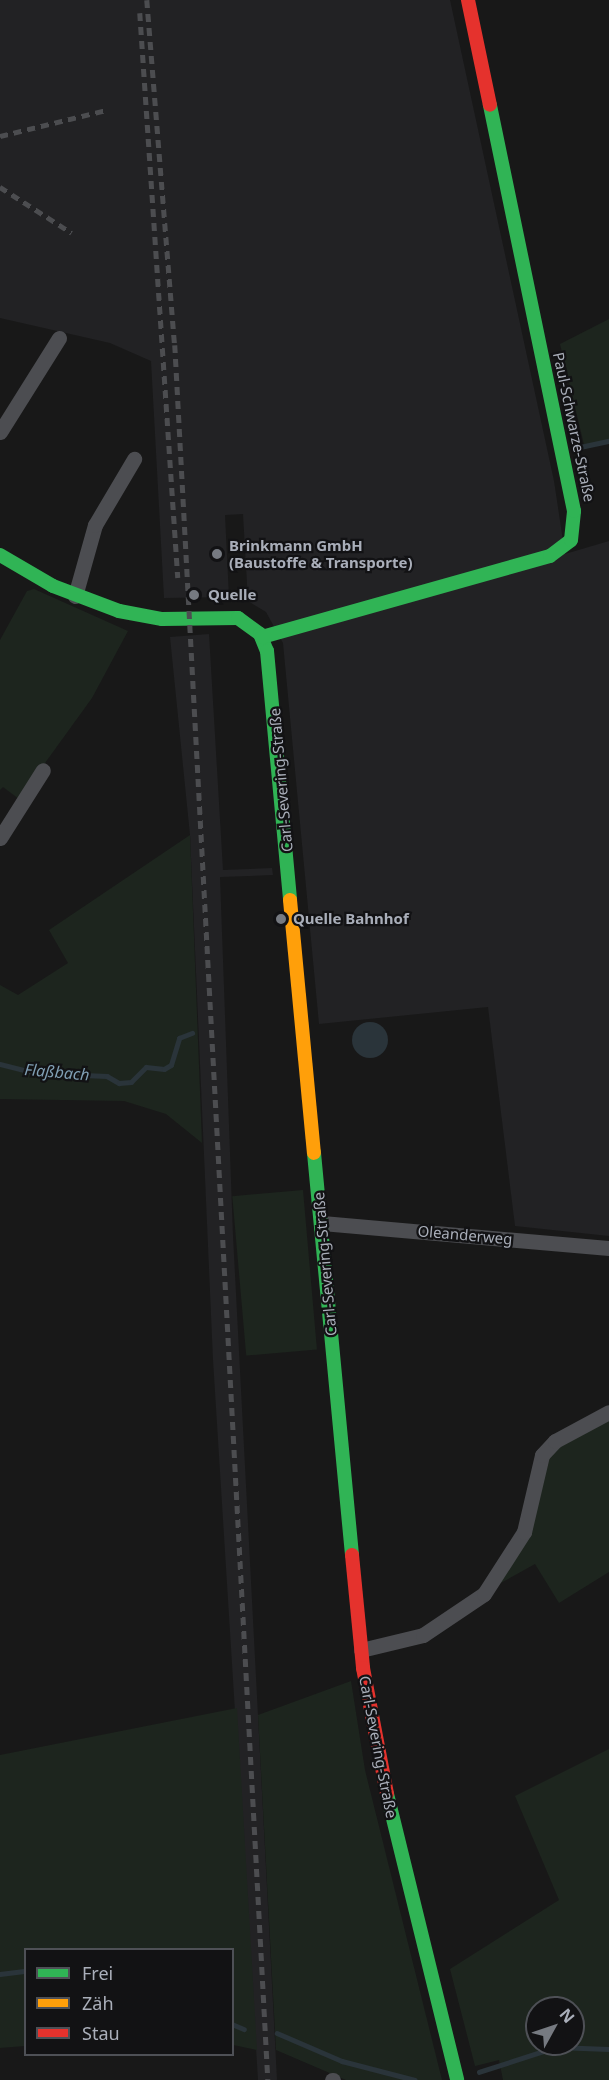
<!DOCTYPE html>
<html>
<head>
<meta charset="utf-8">
<style>
	body { margin:0 }
	#map { position:relative; width:609px; height:2080px; overflow:hidden; background:#181818; font-family:"Noto Sans",sans-serif }
	div>[style] { position:absolute }
	.built>* { inset:0; background:#222224 }
	.green>* { inset:0; background:#1d251e; transform-origin:0 0 }
	.water>* { inset:0; background:#2a343a }
	.round { border-radius:50% }
	.stream>* { height:4.5px; margin:-2.25px; padding:0 2.25px; transform-origin:2.25px; border-radius:2.25px; background:#2a343a }
	.street>* { height:15px; margin:-7.5px; padding:0 7.5px; transform-origin:7.5px; border-radius:7.5px; background:#4c4d51 }
	.fast>* { height:14px; margin:-7px; padding:0 7px; transform-origin:7px; border-radius:7px; background:#30b455 }
	.slow>* { height:14px; margin:-7px; padding:0 7px; transform-origin:7px; border-radius:7px; background:#ff9f0a }
	.jam>* { height:14px; margin:-7px; padding:0 7px; transform-origin:7px; border-radius:7px; background:#e5322d }
	.rail>* { height:4.5px; margin-top:-2.25px; transform-origin:0; background:repeating-linear-gradient(90deg,#4c4d50 0 8px,transparent 0 14px) }
	.dots>* { width:16px; height:16px; translate:-50% -50%; box-sizing:border-box; border:3px solid #121214; border-radius:50% }
	span { translate:-50% -50%; white-space:nowrap; text-align:center; line-height:1.15; -webkit-text-stroke:4.5px #121214; paint-order:stroke }
	.street-label { font-size:15px; color:#a9aeb9 }
	.poi-label { font-size:15px; color:#a9aeb9; font-weight:700 }
	.left { translate:0 -50%; text-align:left }
	.water-label { font-size:16px; color:#809fb4; font-style:italic }
	.legend { position:absolute; left:24px; top:1948px; width:210px; height:108px; box-sizing:border-box; background:#121214; border:2px solid #4e5056; margin:0; padding:8px 10px; list-style:none; font-size:18px; color:#a9aeb9 }
	.legend li { display:flex; align-items:center; gap:12px; height:30px }
	.legend b { width:30px; border:2px solid #4e5056 }
	.north { position:absolute; left:525px; top:1996px; width:60px; height:60px; box-sizing:border-box; background:#121214; border:2px solid #4e5056; border-radius:50%; rotate:50deg; font-size:16px; font-weight:700; line-height:24px; text-align:center; color:#a9aeb9 }
	.north::after { content:''; display:block; margin:auto; width:21px; height:27px; background:#767a81; clip-path:polygon(50% 0,100% 100%,50% 72%,0 100%) }
</style>
</head>
<body>
<div id="map">
	<div class="built">
		<i style="clip-path:polygon(0 0,450px 0,554px 481px,565px 554px,609px 541px,609px 1236px,515px 1226px,488px 1007px,319px 1024px,283px 643px,266px 612px,248px 601px,243px 514px,225px 515px,229px 597px,164px 598px,151px 361px,110px 343px,0 318px)"></i>
		<i style="clip-path:polygon(209px 634px,223px 870px,272px 868px,273px 875px,220px 877px,233px 1236px,277px 2080px,258px 2080px,213px 1360px,190px 835px,170px 637px)"></i>
	</div>
	<div class="green">
		<i style="clip-path:polygon(609px 319px,609px 442px,585px 449px,560px 344px)"></i>
		<i style="clip-path:polygon(34px 589px,128px 631px,92px 698px,19px 799px,3px 787px,0 790px,0 640px,27px 591px)"></i>
		<i style="clip-path:polygon(190px 835px,202px 1143px,166px 1114px,124px 1101px,0 1099px,0 985px,18px 995px,68px 963px,49px 930px)"></i>
		<i style="left:303px;top:1190px;width:160px;height:71px;rotate:85deg"></i>
		<i style="clip-path:polygon(609px 1417px,609px 1572px,559px 1603px,535px 1564px,499px 1584px,528px 1534px,551px 1450px)"></i>
		<i style="clip-path:polygon(351px 1681px,365px 1770px,442px 2080px,346px 2080px,276px 2050px,258px 1715px)"></i>
		<i style="clip-path:polygon(237px 1708px,257px 2050px,233px 2045px,232px 1950px,26px 1950px,25px 2046px,0 2048px,0 1755px)"></i>
		<i style="clip-path:polygon(evenodd,609px 1749px,609px 2080px,503px 2080px,499px 2060px,475px 2066px,450px 1969px,559px 1900px,515px 1796px,609px 1749px,537px 2008px,573px 2008px,573px 2044px,537px 2044px,537px 2008px)"></i>
	</div>
	<div class="water">
		<i class="round" style="left:352px;top:1022px;width:36px;height:36px"></i>
	</div>
	<div class="stream">
		<i style="left:580px;top:447px;width:30px;rotate:-12deg"></i>
		<i style="left:0;top:1064px;width:36px;rotate:14deg"></i>
		<i style="left:35px;top:1073px;width:72px;rotate:2.4deg"></i>
		<i style="left:107px;top:1076px;width:14px;rotate:30deg"></i>
		<i style="left:119px;top:1083px;width:12px;rotate:-5deg"></i>
		<i style="left:131px;top:1082px;width:21px;rotate:-45deg"></i>
		<i style="left:146px;top:1067px;width:18px;rotate:6deg"></i>
		<i style="left:164px;top:1069px;width:8px;rotate:-30deg"></i>
		<i style="left:171px;top:1065px;width:28px;rotate:-73deg"></i>
		<i style="left:179px;top:1038px;width:14px;rotate:-21deg"></i>
		<i style="left:189px;top:1950px;width:1px"></i>
		<i style="left:0;top:1974px;width:26px;rotate:-7deg"></i>
		<i style="left:232px;top:2024px;width:13px;rotate:23deg"></i>
		<i style="left:277px;top:2033px;width:71px;rotate:23.3deg"></i>
		<i style="left:342px;top:2061px;width:75px;rotate:14.6deg"></i>
		<i style="left:479px;top:2072px;width:81px;rotate:-18deg"></i>
		<i style="left:556px;top:2047px;width:53px;rotate:2.2deg"></i>
	</div>
	<div class="street">
		<i style="left:0;top:432px;width:111px;rotate:-57.9deg"></i>
		<i style="left:75px;top:596px;width:74px;rotate:-74.3deg"></i>
		<i style="left:95px;top:525px;width:77px;rotate:-59.4deg"></i>
		<i style="left:0;top:838px;width:80px;rotate:-57.7deg"></i>
		<i style="left:322px;top:1223px;width:288px;rotate:5deg"></i>
		<i style="left:361px;top:1650px;width:64px;rotate:-13.6deg"></i>
		<i style="left:423px;top:1635px;width:73px;rotate:-33.9deg"></i>
		<i style="left:484px;top:1594px;width:74px;rotate:-57.2deg"></i>
		<i style="left:524px;top:1532px;width:79px;rotate:-76.8deg"></i>
		<i style="left:542px;top:1455px;width:19px;rotate:-47deg"></i>
		<i style="left:555px;top:1441px;width:61px;rotate:-28.2deg"></i>
		<i style="left:332px;top:2080px;width:1px"></i>
	</div>
	<div class="fast">
		<i style="left:0;top:555px;width:61px;rotate:30.3deg"></i>
		<i style="left:53px;top:586px;width:71px;rotate:20.7deg"></i>
		<i style="left:119px;top:611px;width:44px;rotate:10.5deg"></i>
		<i style="left:162px;top:619px;width:76px;rotate:-0.8deg"></i>
		<i style="left:238px;top:618px;width:27px;rotate:36deg"></i>
		<i style="left:260px;top:634px;width:18px;rotate:68deg"></i>
		<i style="left:267px;top:651px;width:250px;rotate:84.7deg"></i>
		<i style="left:262px;top:637px;width:299px;rotate:-15.7deg"></i>
		<i style="left:550px;top:556px;width:26px;rotate:-37deg"></i>
		<i style="left:571px;top:540px;width:29px;rotate:-84deg"></i>
		<i style="left:574px;top:511px;width:415px;rotate:-101.7deg"></i>
		<i style="left:314px;top:1153px;width:404px;rotate:84.6deg"></i>
		<i style="left:387px;top:1794px;width:294px;rotate:76.2deg"></i>
	</div>
	<div class="slow">
		<i style="left:290px;top:900px;width:254px;rotate:84.6deg"></i>
	</div>
	<div class="jam">
		<i style="left:468px;top:0;width:107px;rotate:78.2deg"></i>
		<i style="left:352px;top:1555px;width:114px;rotate:84.4deg"></i>
		<i style="left:363px;top:1668px;width:128px;rotate:79.2deg"></i>
	</div>
	<div class="rail">
		<i style="left:147px;top:0;width:346px;rotate:85.4deg"></i>
		<i style="left:175px;top:345px;width:1737px;rotate:86.93deg"></i>
		<i style="left:140px;top:13px;width:566px;rotate:86.15deg"></i>
		<i style="left:0;top:136px;width:110px;rotate:-13.7deg"></i>
		<i style="left:0;top:187px;width:85px;rotate:32.6deg"></i>
	</div>
	<div class="dots">
		<i style="left:217px;top:554px;background:#767a81"></i>
		<i style="left:194px;top:595px;background:#767a81"></i>
		<i style="left:281px;top:919px;background:#767a81"></i>
	</div>
	<div class="street-label">
		<span style="left:574px;top:427px;rotate:78deg">Paul-Schwarze-Straße</span>
		<span style="left:281px;top:780px;rotate:-95deg">Carl-Severing-Straße</span>
		<span style="left:465px;top:1235px;rotate:5deg">Oleanderweg</span>
		<span style="left:325px;top:1264px;rotate:-95deg">Carl-Severing-Straße</span>
		<span style="left:378px;top:1747px;rotate:79deg">Carl-Severing-Straße</span>
	</div>
	<div class="poi-label">
		<span class="left" style="left:229px;top:554px">Brinkmann GmbH<br>(Baustoffe &amp; Transporte)</span>
		<span class="left" style="left:208px;top:595px">Quelle</span>
		<span class="left" style="left:293px;top:919px">Quelle Bahnhof</span>
	</div>
	<div class="water-label">
		<span style="left:57px;top:1072px;rotate:5deg">Flaßbach</span>
	</div>
	<ul class="legend">
	<li><b style="height:8px;background:#30b455"></b>Frei</li>
	<li><b style="height:8px;background:#ff9f0a"></b>Zäh</li>
	<li><b style="height:8px;background:#e5322d"></b>Stau</li>
	</ul>
	<div class="north">N</div>
</div>
</body>
</html>
